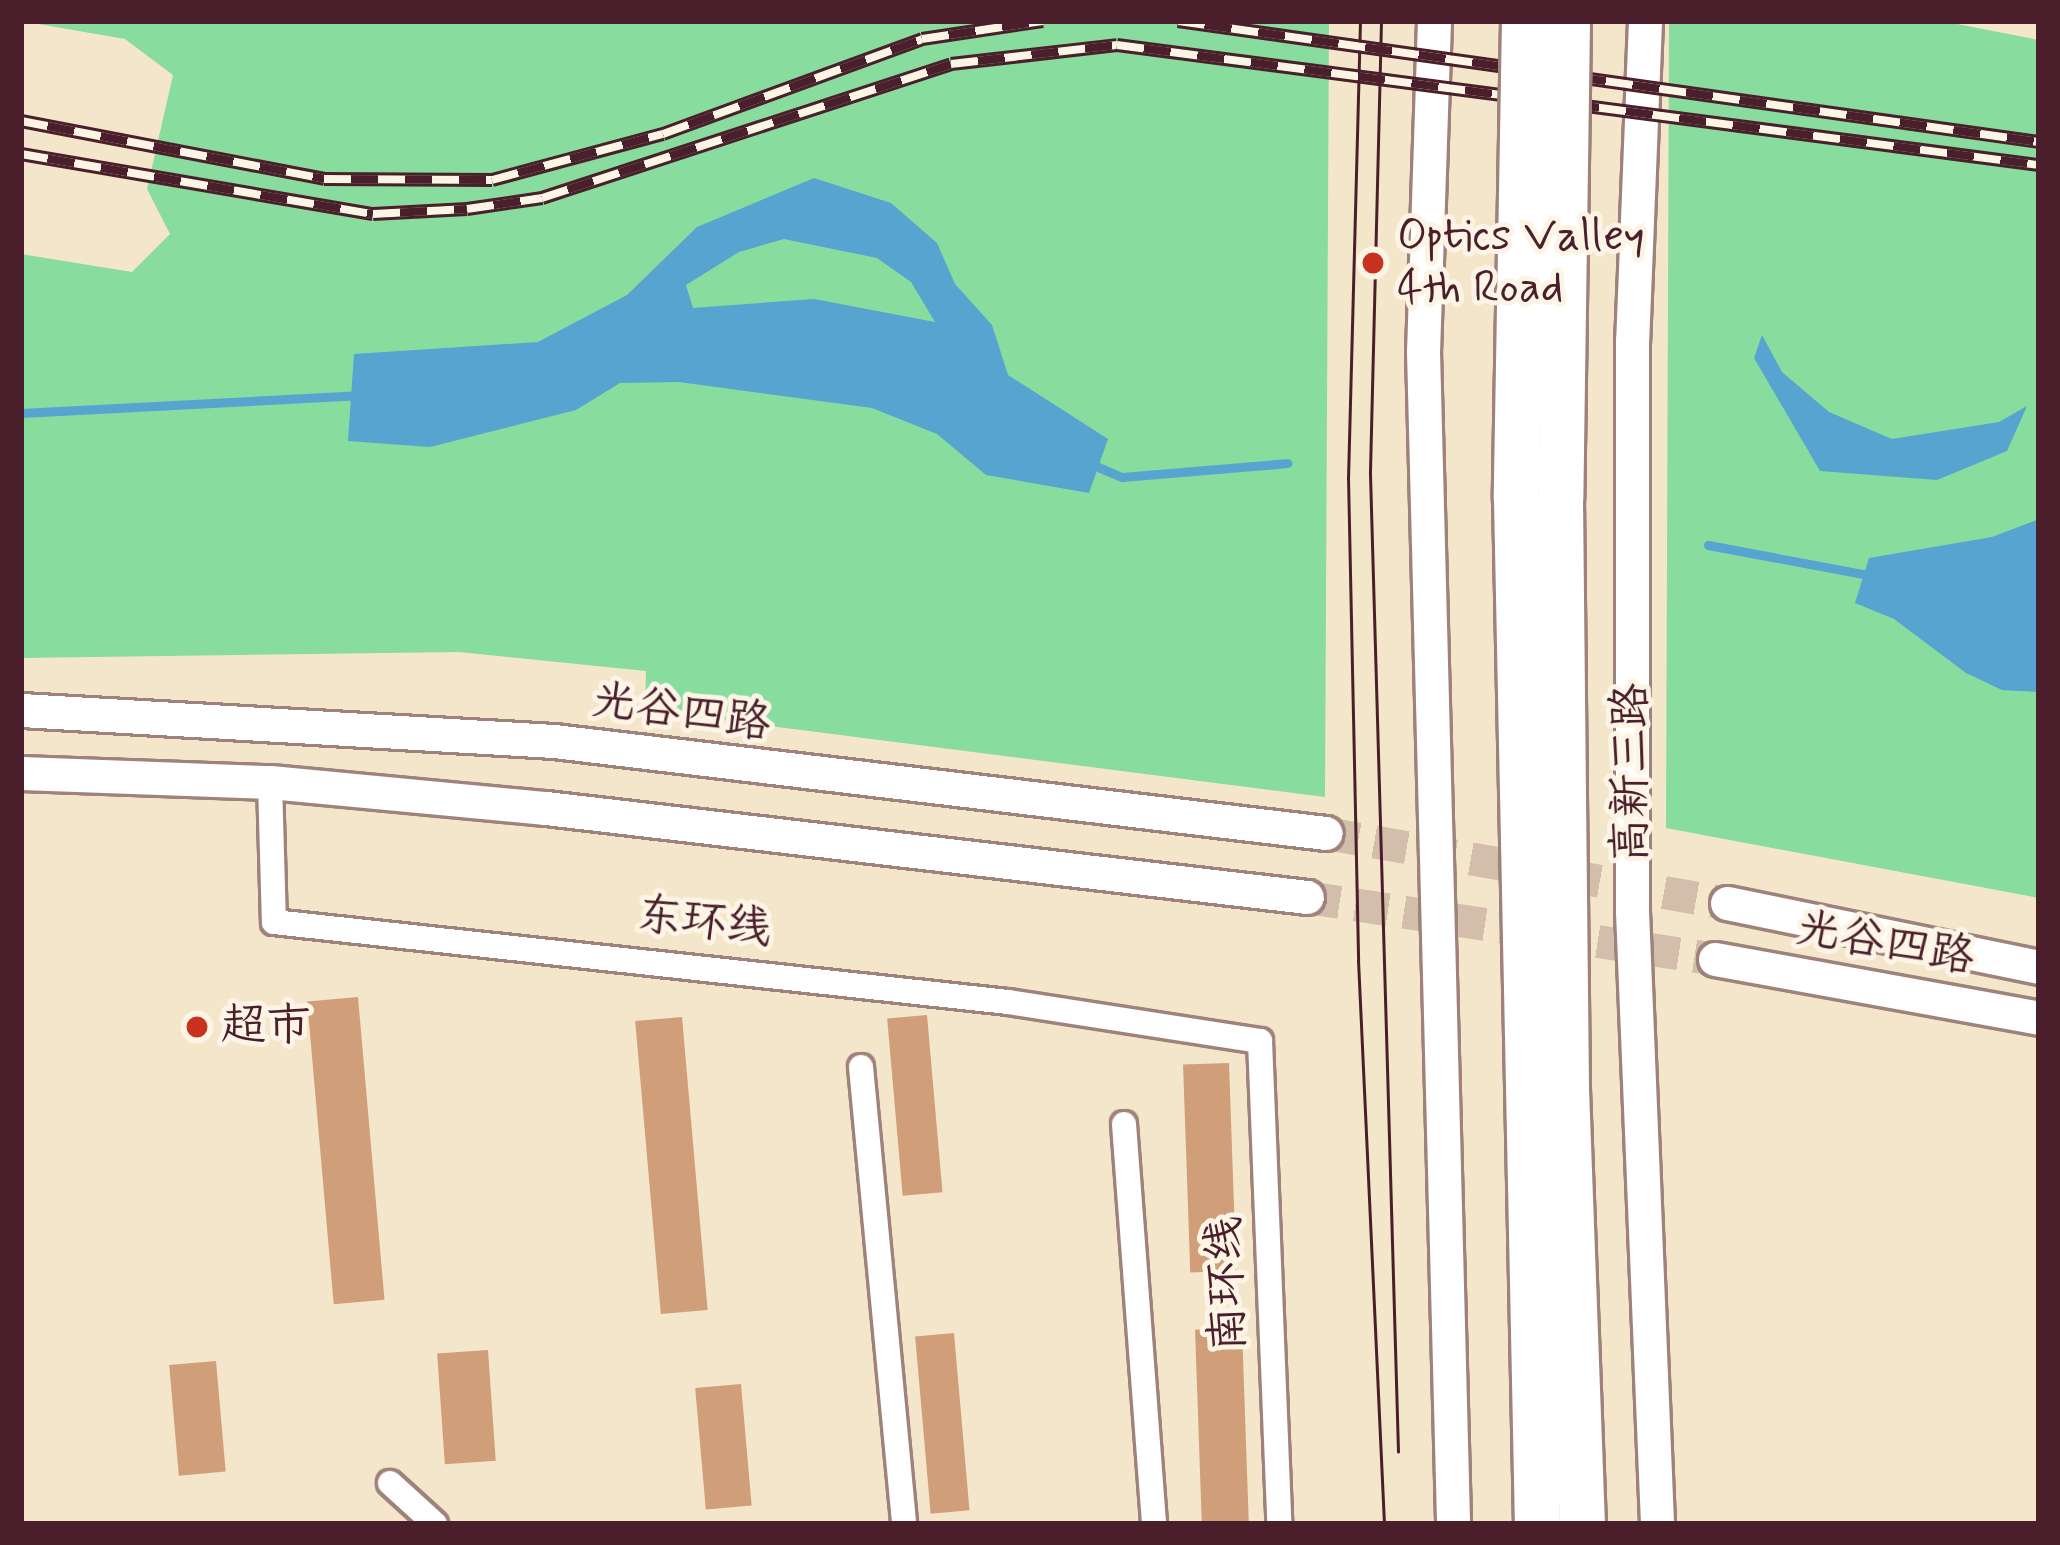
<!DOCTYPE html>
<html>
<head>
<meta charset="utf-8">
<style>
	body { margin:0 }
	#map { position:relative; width:2060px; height:1545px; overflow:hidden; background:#f4e6cb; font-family:Mynerve,"LXGW WenKai TC",sans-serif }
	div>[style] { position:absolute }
	.green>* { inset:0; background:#88dc9e }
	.water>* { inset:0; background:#57a4d0 }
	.stream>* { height:9px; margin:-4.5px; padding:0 4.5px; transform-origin:4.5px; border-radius:4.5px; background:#57a4d0 }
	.building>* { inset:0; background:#d09f79; transform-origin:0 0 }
	.secondary-tunnel>* { height:33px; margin-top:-16.5px; transform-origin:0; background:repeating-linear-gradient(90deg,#d2beab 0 33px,transparent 0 49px) }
	.roads { filter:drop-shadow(3px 0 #9f827b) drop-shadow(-3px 0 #9f827b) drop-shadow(0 3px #9f827b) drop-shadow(0 -3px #9f827b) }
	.street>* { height:24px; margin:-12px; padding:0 12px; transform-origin:12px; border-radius:12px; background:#fff }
	.secondary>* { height:33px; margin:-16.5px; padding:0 16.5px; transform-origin:16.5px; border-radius:16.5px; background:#fff }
	.tram>* { height:3px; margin:-1.5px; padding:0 1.5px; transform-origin:1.5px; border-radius:1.5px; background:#4a1f2b }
	.rail>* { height:14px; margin-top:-7px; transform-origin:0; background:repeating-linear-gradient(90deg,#fcf5e5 0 27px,#4a1f2b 0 54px); box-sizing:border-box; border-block:3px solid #4a1f2b }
	.bridges { filter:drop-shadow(3px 0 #9f827b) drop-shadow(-3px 0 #9f827b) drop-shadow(0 3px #9f827b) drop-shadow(0 -3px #9f827b) }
	.highway-bridge>* { height:45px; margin:-22.5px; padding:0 22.5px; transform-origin:22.5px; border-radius:22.5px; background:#fff }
	.dots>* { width:33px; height:33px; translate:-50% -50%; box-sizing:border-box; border:6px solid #fcf5e5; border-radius:50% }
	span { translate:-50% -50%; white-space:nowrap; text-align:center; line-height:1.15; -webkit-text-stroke:10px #fcf5e5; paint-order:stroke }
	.poi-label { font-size:45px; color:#4a1f2b }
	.left { translate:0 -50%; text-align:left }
	.street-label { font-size:45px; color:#4a1f2b }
	.frame { position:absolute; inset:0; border:24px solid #4a1f2b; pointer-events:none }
</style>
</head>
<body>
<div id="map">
	<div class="green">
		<i style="clip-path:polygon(21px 21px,1329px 21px,1325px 797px,645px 710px,646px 671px,459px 652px,21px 658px,21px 254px,132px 272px,170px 234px,147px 189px,173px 75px,125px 39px)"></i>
		<i style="clip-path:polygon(1669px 21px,1942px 21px,2039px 40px,2039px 898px,1666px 828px)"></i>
	</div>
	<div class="water">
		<i style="clip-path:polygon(evenodd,814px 178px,891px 203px,937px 243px,955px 284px,992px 325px,1008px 375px,1108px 439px,1089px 493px,986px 475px,937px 434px,872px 408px,679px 382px,620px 383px,576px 410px,430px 447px,348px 441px,354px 354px,538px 342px,627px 295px,697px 227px,814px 178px,784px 239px,877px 258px,911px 282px,935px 322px,814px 299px,693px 308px,686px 285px,739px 252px,784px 239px)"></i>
		<i style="clip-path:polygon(1762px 335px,1782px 372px,1829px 412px,1892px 439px,1999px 422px,2027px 406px,2007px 451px,1937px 480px,1820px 471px,1754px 358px)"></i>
		<i style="clip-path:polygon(2039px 519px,2039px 692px,2002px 690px,1966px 673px,1894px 619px,1855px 603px,1869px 558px,1992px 537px)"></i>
	</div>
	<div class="stream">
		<i style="left:21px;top:413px;width:342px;rotate:-3deg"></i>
		<i style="left:1091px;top:464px;width:34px;rotate:23deg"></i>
		<i style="left:1122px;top:477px;width:166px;rotate:-4.8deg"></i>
		<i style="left:1708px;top:545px;width:169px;rotate:10.6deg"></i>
	</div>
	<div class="building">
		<i style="left:358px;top:997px;width:304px;height:51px;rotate:85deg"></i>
		<i style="left:927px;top:1015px;width:178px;height:40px;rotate:85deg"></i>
		<i style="left:682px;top:1017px;width:294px;height:47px;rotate:85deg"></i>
		<i style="left:1229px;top:1063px;width:208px;height:46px;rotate:88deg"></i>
		<i style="left:1242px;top:1328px;width:196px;height:47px;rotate:88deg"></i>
		<i style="left:954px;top:1333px;width:178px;height:39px;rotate:85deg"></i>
		<i style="left:488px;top:1350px;width:111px;height:51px;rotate:86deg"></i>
		<i style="left:216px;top:1361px;width:111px;height:47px;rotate:85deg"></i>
		<i style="left:741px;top:1384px;width:122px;height:46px;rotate:85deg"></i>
	</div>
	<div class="secondary-tunnel">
		<i style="left:1326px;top:833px;width:407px;rotate:9.9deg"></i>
		<i style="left:1307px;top:897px;width:413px;rotate:8.6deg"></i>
	</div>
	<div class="roads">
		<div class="street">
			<i style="left:270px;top:782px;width:140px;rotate:88.4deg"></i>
			<i style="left:274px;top:922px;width:738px;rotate:6.22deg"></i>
			<i style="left:1008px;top:1002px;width:255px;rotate:8.8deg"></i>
			<i style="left:1260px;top:1041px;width:483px;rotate:87.7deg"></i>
			<i style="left:861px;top:1067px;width:459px;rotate:84.6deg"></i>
			<i style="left:1124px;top:1124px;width:401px;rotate:85.7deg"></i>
			<i style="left:390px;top:1483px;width:61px;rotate:42.3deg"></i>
		</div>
		<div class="secondary">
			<i style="left:1434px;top:21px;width:330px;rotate:91.9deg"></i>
			<i style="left:1423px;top:351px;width:1173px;rotate:88.53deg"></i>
			<i style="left:1645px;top:21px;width:319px;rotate:92.3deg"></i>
			<i style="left:1632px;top:340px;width:571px;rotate:90deg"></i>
			<i style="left:1632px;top:911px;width:614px;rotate:87.66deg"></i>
			<i style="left:21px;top:710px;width:534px;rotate:3.33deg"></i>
			<i style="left:554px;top:741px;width:777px;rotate:6.8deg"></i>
			<i style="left:21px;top:773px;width:249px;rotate:2.1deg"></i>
			<i style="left:270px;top:782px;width:277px;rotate:5.4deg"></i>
			<i style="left:546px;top:808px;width:766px;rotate:6.67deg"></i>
			<i style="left:1727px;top:903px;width:318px;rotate:11.6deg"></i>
			<i style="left:1715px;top:959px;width:329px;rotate:10.3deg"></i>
		</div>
	</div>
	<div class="tram">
		<i style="left:1360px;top:21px;width:456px;rotate:91.5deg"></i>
		<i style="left:1348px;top:477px;width:483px;rotate:88.8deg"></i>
		<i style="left:1358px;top:960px;width:565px;rotate:87.36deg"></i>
		<i style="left:1381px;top:21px;width:453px;rotate:91.4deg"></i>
		<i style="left:1370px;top:474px;width:978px;rotate:88.36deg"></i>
	</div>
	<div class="rail">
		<i style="left:1178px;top:21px;width:869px;rotate:8deg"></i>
		<i style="left:21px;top:121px;width:309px;rotate:10.8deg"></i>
		<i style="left:324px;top:179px;width:168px;rotate:0.3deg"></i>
		<i style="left:492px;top:180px;width:177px;rotate:-15.1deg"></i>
		<i style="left:663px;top:134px;width:276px;rotate:-20.1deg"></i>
		<i style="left:922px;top:39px;width:122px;rotate:-8.5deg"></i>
		<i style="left:21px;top:154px;width:357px;rotate:9.7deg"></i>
		<i style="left:373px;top:214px;width:94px;rotate:-3deg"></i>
		<i style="left:467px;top:209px;width:76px;rotate:-8.3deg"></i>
		<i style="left:542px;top:198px;width:430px;rotate:-18.1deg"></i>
		<i style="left:951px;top:64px;width:167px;rotate:-6.5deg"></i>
		<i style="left:1117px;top:45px;width:930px;rotate:7.42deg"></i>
	</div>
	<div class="bridges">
		<div class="highway-bridge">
			<i style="left:1524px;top:21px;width:477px;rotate:91deg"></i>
			<i style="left:1516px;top:498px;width:1026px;rotate:88.83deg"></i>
			<i style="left:1567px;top:21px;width:477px;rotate:90.8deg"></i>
			<i style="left:1560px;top:498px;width:591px;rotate:89.42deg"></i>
			<i style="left:1566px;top:1089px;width:435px;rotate:87.9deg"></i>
		</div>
	</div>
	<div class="dots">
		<i style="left:1373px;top:263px;background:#c8321e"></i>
		<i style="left:197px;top:1027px;background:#c8321e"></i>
	</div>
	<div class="poi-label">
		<span class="left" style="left:1397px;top:263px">Optics Valley<br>4th Road</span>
		<span class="left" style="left:221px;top:1027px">超市</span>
	</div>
	<div class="street-label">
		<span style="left:681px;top:713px;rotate:8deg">光谷四路</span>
		<span style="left:1632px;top:773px;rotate:-90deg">高新三路</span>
		<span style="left:704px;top:923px;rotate:7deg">东环线</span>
		<span style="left:1885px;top:944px;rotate:10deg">光谷四路</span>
		<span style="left:1228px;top:1284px;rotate:-92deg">南环线</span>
	</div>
	<div class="frame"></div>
</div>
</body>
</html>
